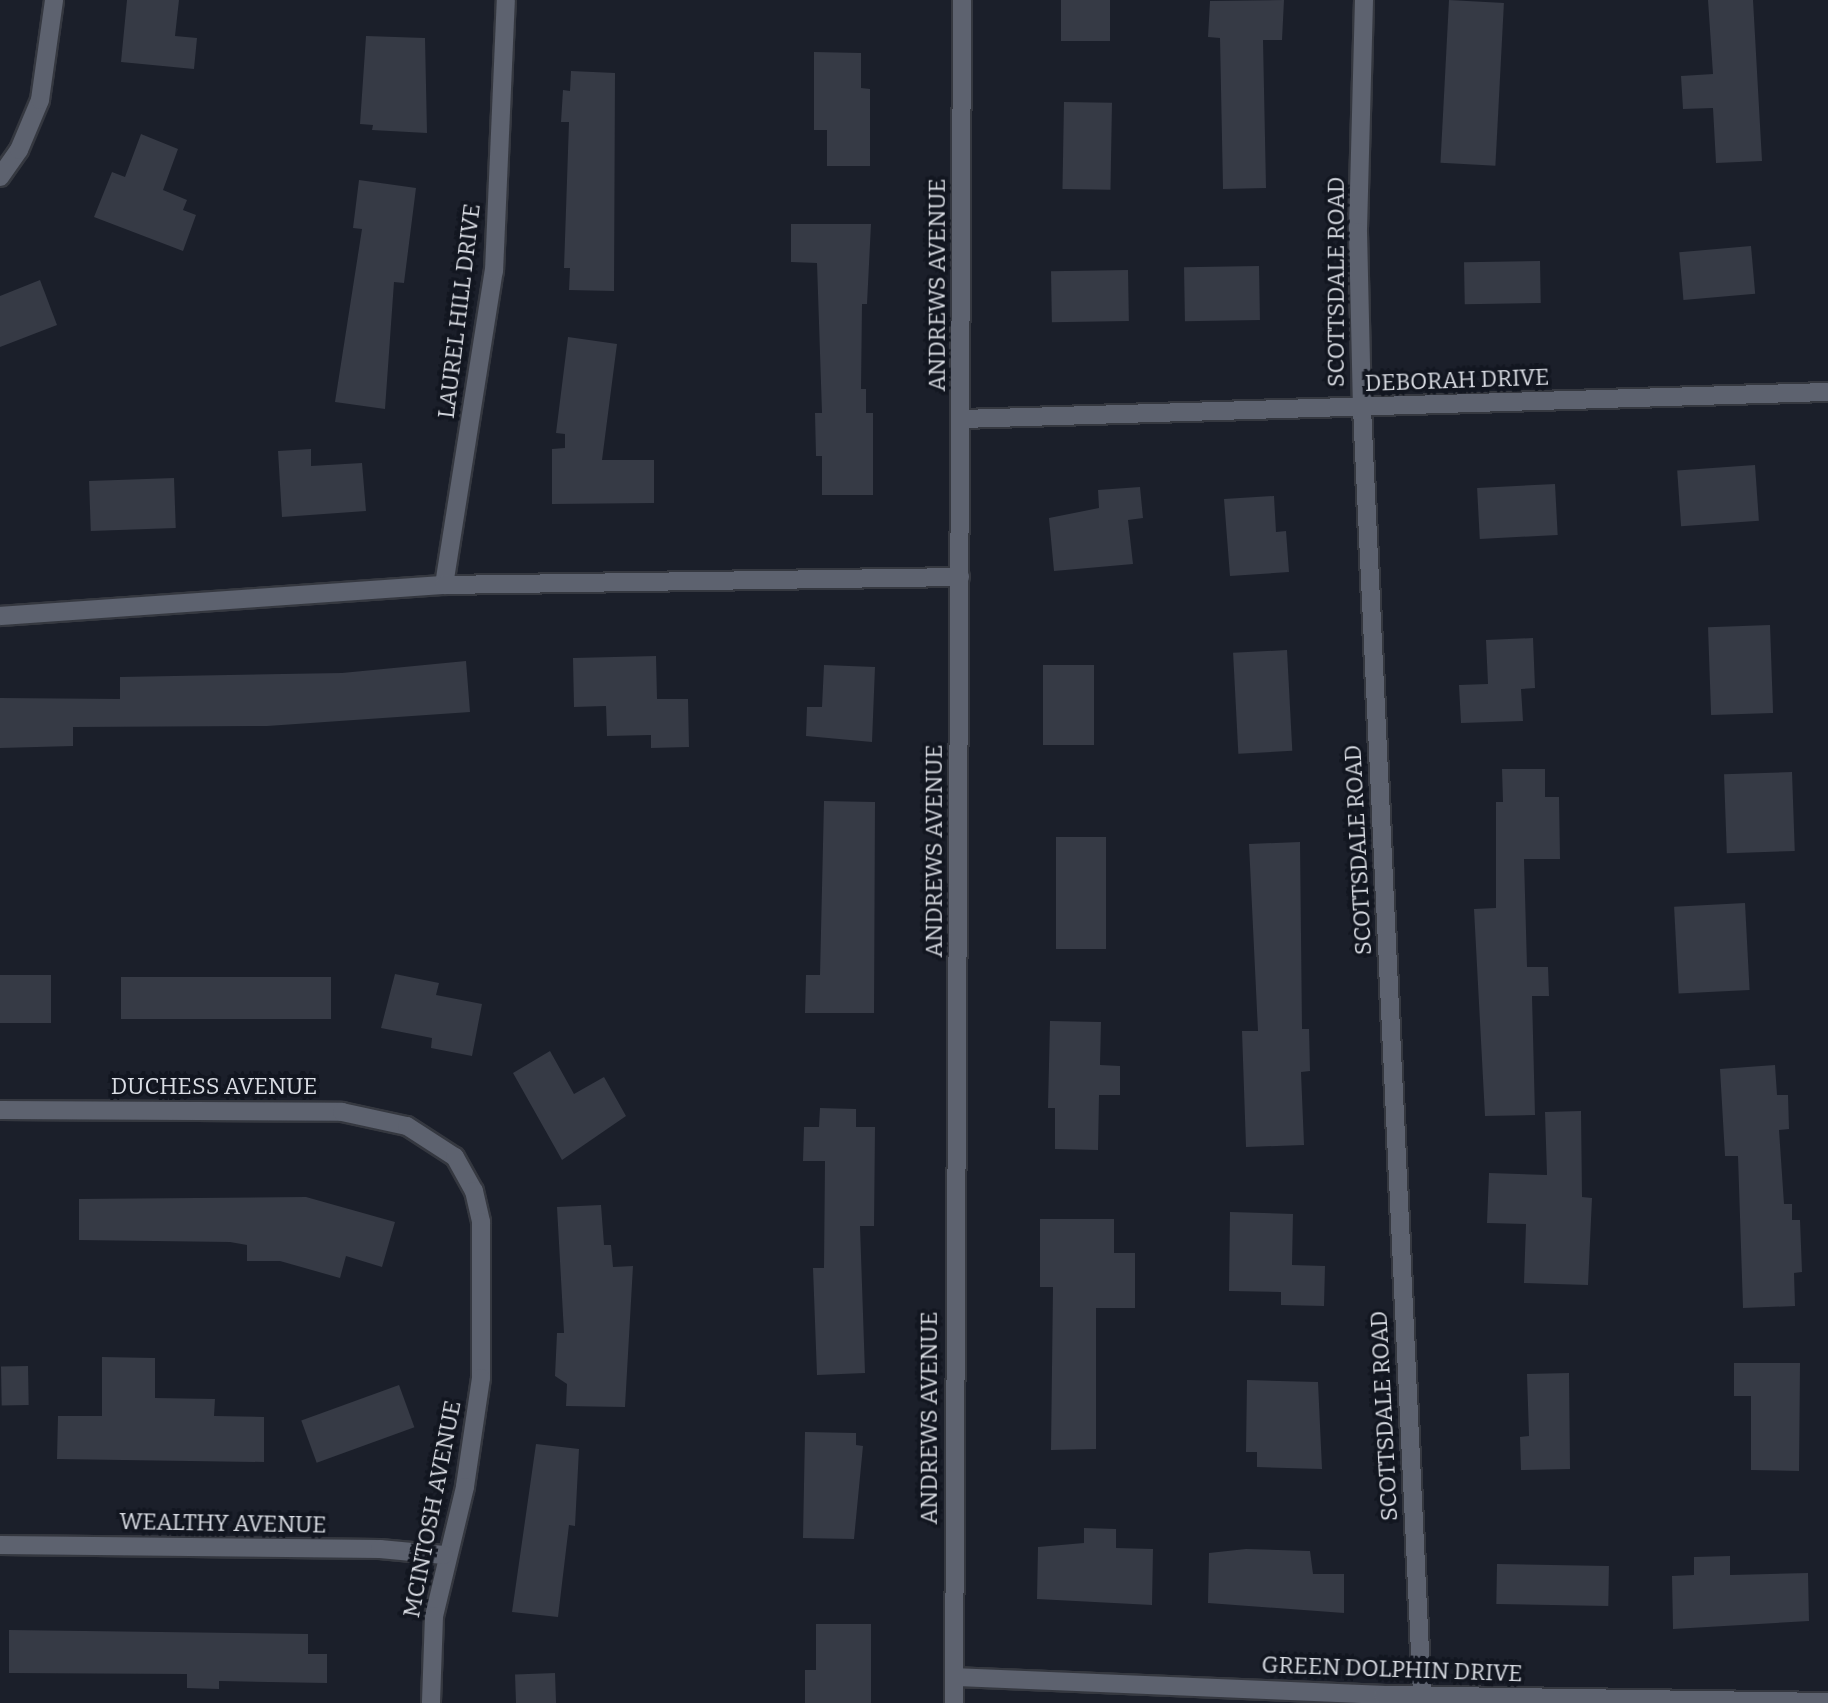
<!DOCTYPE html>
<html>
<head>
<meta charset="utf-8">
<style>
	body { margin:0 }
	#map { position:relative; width:1828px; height:1703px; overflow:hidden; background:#1b1f2a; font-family:Bitter,serif }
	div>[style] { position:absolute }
	.building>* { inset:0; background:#363a45; transform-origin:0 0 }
	.roads { filter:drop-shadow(2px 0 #353840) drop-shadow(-2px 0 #353840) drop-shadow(0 2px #353840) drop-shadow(0 -2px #353840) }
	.street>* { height:18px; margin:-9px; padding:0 9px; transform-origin:9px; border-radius:9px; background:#5d626f }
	span { translate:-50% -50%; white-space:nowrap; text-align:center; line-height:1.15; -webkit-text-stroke:7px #121620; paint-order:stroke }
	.street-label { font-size:23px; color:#dadde4 }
</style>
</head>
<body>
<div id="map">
	<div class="building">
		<i style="clip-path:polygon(127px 0,179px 0,175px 36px,197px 38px,194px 69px,121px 62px)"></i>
		<i style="left:1061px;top:0;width:49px;height:41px"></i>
		<i style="clip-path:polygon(1284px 0,1282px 40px,1263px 40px,1266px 188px,1223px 189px,1220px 38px,1208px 37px,1210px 1px)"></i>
		<i style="left:1449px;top:0;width:55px;height:163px;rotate:3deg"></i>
		<i style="clip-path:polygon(1708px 0,1753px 0,1762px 161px,1716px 163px,1713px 108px,1683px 109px,1681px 76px,1713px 74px)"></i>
		<i style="clip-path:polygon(366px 36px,425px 38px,427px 133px,372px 130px,373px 125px,360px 124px)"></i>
		<i style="clip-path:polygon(814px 52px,861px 53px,861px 88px,870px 89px,870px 166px,827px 166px,827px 130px,814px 130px)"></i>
		<i style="clip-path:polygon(571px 71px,615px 73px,614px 291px,569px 290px,570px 268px,564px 268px,569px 122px,561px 122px,563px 90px,570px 91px)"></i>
		<i style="left:1064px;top:102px;width:48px;height:87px;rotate:1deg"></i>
		<i style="clip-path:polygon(141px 134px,178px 149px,163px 190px,187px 200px,183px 210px,196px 215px,183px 251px,94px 217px,112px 172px,125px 177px)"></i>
		<i style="clip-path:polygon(359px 180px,416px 188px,404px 283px,394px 282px,385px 409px,335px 402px,362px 229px,353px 228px)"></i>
		<i style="clip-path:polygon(791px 224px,871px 224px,867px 304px,862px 304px,861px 389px,866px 389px,866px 413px,873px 413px,873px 495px,822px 495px,822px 456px,816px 456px,815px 413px,822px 413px,817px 263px,791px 262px)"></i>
		<i style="left:1751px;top:246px;width:48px;height:72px;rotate:85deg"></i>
		<i style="left:1540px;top:261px;width:42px;height:76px;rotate:89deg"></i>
		<i style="left:1259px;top:266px;width:54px;height:75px;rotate:89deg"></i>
		<i style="left:1128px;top:270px;width:51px;height:77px;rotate:89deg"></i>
		<i style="clip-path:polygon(40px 280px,57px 325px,0 347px,0 296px)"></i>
		<i style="clip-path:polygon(568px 337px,617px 344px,602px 460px,654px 460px,654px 503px,552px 504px,552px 449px,565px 448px,565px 434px,556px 433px)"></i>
		<i style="clip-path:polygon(311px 449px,311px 466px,362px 463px,366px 511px,282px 517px,278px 451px)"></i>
		<i style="left:1755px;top:465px;width:56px;height:78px;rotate:86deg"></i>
		<i style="left:174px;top:478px;width:50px;height:85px;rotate:88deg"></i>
		<i style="left:1555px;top:484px;width:51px;height:78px;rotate:87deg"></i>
		<i style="clip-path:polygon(1140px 487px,1143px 518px,1128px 520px,1133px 564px,1054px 571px,1049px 518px,1099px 508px,1098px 490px)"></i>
		<i style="clip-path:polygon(1274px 496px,1276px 532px,1286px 531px,1289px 572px,1230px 576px,1224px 499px)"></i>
		<i style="left:1770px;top:625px;width:88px;height:62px;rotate:88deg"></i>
		<i style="clip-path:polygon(1533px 638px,1535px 688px,1521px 689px,1523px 721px,1461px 723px,1459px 685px,1488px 684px,1486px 640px)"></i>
		<i style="left:1287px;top:650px;width:101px;height:54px;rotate:87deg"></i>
		<i style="clip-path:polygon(656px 656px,657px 699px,688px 699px,689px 747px,651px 748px,651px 735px,607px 736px,606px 706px,574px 707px,573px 658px)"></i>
		<i style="clip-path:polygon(466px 661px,470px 712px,267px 726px,73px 727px,73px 746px,0 748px,0 698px,120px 699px,120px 677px,342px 673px)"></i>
		<i style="clip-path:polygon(824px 665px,875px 667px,872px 742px,806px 736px,807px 707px,822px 707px)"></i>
		<i style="left:1043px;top:665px;width:51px;height:80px"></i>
		<i style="clip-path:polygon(1502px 769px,1545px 769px,1545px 797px,1559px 797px,1560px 859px,1524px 859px,1527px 967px,1548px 967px,1549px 996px,1532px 996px,1535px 1115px,1485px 1116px,1474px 909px,1496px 908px,1496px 802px,1503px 802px)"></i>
		<i style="left:1792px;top:772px;width:79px;height:68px;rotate:88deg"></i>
		<i style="clip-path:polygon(824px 801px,875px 802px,874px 1013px,805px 1013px,806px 975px,820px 975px)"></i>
		<i style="left:1056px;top:837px;width:50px;height:112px"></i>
		<i style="clip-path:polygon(1300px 842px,1302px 1029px,1309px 1029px,1310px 1071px,1301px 1072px,1304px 1145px,1246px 1147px,1242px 1031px,1258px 1031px,1249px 844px)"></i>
		<i style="left:1745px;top:903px;width:87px;height:71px;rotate:87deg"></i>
		<i style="clip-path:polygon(395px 974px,439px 983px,436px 995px,482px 1004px,472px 1056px,431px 1048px,432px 1038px,381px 1028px)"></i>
		<i style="left:0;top:975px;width:51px;height:48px"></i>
		<i style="left:121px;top:977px;width:210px;height:42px"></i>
		<i style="clip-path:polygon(1050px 1021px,1101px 1022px,1100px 1065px,1120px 1066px,1120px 1095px,1099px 1095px,1098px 1150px,1055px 1149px,1055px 1108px,1048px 1108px)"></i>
		<i style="clip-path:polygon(550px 1051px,574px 1094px,604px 1077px,626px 1116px,562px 1160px,513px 1073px)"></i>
		<i style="clip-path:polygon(1775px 1065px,1777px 1095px,1788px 1095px,1789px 1129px,1779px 1130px,1784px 1204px,1792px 1204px,1792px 1220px,1800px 1220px,1802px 1272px,1794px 1273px,1795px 1306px,1743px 1308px,1738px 1156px,1725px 1156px,1720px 1069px)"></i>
		<i style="clip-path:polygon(820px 1108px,856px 1109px,856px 1127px,875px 1127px,874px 1226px,860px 1226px,865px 1373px,817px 1375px,813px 1268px,824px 1268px,825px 1161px,803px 1161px,804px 1127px,819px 1127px)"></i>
		<i style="clip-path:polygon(1581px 1111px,1582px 1197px,1592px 1198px,1588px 1285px,1524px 1283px,1526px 1224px,1487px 1223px,1489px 1173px,1547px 1175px,1545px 1112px)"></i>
		<i style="clip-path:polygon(306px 1197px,395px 1222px,382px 1267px,346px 1256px,340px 1278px,280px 1261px,247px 1261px,247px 1245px,230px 1242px,79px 1240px,79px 1199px)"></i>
		<i style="clip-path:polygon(601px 1205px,604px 1245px,611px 1245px,613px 1267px,633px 1266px,625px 1407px,566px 1406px,567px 1384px,555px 1376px,557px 1333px,564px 1333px,557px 1207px)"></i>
		<i style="clip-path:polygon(1230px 1212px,1293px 1214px,1292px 1265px,1325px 1266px,1324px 1306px,1281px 1305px,1281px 1292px,1229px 1291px)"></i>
		<i style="clip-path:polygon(1040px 1219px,1114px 1219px,1114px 1253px,1135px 1253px,1135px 1308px,1096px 1308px,1096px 1449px,1051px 1450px,1053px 1287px,1040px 1287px)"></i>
		<i style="clip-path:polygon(102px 1357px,155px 1358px,155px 1398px,215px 1399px,214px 1416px,264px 1417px,264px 1462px,57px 1459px,58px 1416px,102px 1416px)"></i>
		<i style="clip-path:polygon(1734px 1363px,1800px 1363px,1799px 1471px,1751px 1470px,1751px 1396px,1734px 1396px)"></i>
		<i style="left:28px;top:1366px;width:39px;height:27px;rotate:89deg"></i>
		<i style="clip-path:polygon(1569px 1373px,1570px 1469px,1521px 1470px,1520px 1437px,1529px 1436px,1527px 1374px)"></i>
		<i style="clip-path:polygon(1247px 1380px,1318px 1382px,1322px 1469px,1257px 1467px,1257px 1452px,1246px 1452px)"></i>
		<i style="left:399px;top:1385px;width:45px;height:104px;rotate:70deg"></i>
		<i style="clip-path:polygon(805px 1432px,856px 1433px,856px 1445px,863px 1446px,854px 1539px,803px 1538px)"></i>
		<i style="clip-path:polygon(536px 1444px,579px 1449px,575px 1526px,569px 1525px,558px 1617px,512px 1612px)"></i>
		<i style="clip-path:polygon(1084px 1528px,1116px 1529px,1116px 1548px,1153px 1549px,1152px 1605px,1037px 1599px,1038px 1547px,1084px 1543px)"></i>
		<i style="clip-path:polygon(1246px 1549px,1310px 1551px,1313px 1574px,1344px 1574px,1344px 1613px,1208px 1603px,1209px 1553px)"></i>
		<i style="clip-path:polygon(1730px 1556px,1730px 1575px,1808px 1573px,1809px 1621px,1673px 1629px,1672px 1576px,1694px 1575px,1694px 1557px)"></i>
		<i style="left:1497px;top:1564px;width:112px;height:40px;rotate:1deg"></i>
		<i style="clip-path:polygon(816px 1624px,871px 1624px,871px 1703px,805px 1703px,805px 1670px,816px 1670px)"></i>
		<i style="clip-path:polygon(9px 1630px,308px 1634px,308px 1654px,327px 1654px,327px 1683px,219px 1681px,219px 1689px,187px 1688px,187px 1674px,9px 1673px)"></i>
		<i style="left:555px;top:1673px;width:30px;height:40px;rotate:88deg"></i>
	</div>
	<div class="roads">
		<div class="street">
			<i style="left:1364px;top:0;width:232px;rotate:91.5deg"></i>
			<i style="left:1358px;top:232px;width:176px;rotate:88.7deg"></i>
			<i style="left:1362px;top:408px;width:1289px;rotate:87.33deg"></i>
			<i style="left:0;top:177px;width:33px;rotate:-55deg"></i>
			<i style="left:19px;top:150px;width:54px;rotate:-67.2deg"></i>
			<i style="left:40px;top:100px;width:101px;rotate:-82deg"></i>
			<i style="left:962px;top:419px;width:866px;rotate:-1.79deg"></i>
			<i style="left:444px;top:585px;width:318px;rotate:-81deg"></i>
			<i style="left:494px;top:271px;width:271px;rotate:-87.5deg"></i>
			<i style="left:0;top:616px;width:445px;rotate:-4deg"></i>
			<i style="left:444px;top:585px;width:516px;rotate:-0.89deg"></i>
			<i style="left:0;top:1110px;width:342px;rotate:0.3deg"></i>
			<i style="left:342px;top:1112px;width:66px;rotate:12.2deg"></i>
			<i style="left:407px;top:1126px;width:57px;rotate:32.9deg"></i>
			<i style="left:455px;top:1157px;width:39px;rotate:61deg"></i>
			<i style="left:474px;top:1191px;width:32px;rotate:77deg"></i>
			<i style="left:481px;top:1222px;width:156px;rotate:90deg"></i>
			<i style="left:481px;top:1378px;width:110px;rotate:98.4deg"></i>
			<i style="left:465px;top:1487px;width:133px;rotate:103.5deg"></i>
			<i style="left:434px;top:1616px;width:87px;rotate:92deg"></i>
			<i style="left:0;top:1545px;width:380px;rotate:0.6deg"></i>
			<i style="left:380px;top:1549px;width:64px;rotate:5.4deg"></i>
			<i style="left:955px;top:1677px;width:428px;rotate:2.4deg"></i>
			<i style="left:1383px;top:1695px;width:445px;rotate:0.9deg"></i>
			<i style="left:954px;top:1703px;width:1703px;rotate:-89.73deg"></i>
		</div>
	</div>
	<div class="street-label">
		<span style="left:1336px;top:282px;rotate:-90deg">SCOTTSDALE ROAD</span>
		<span style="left:937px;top:285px;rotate:-90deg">ANDREWS AVENUE</span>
		<span style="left:459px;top:311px;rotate:-83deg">LAUREL HILL DRIVE</span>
		<span style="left:1457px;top:380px;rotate:-2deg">DEBORAH DRIVE</span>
		<span style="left:1358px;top:850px;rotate:-93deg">SCOTTSDALE ROAD</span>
		<span style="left:934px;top:851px;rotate:-90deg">ANDREWS AVENUE</span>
		<span style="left:214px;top:1086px">DUCHESS AVENUE</span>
		<span style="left:1384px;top:1416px;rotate:-93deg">SCOTTSDALE ROAD</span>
		<span style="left:929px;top:1418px;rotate:-90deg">ANDREWS AVENUE</span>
		<span style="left:432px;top:1509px;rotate:-79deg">MCINTOSH AVENUE</span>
		<span style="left:223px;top:1523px;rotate:1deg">WEALTHY AVENUE</span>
		<span style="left:1392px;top:1669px;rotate:2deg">GREEN DOLPHIN DRIVE</span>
	</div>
</div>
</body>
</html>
